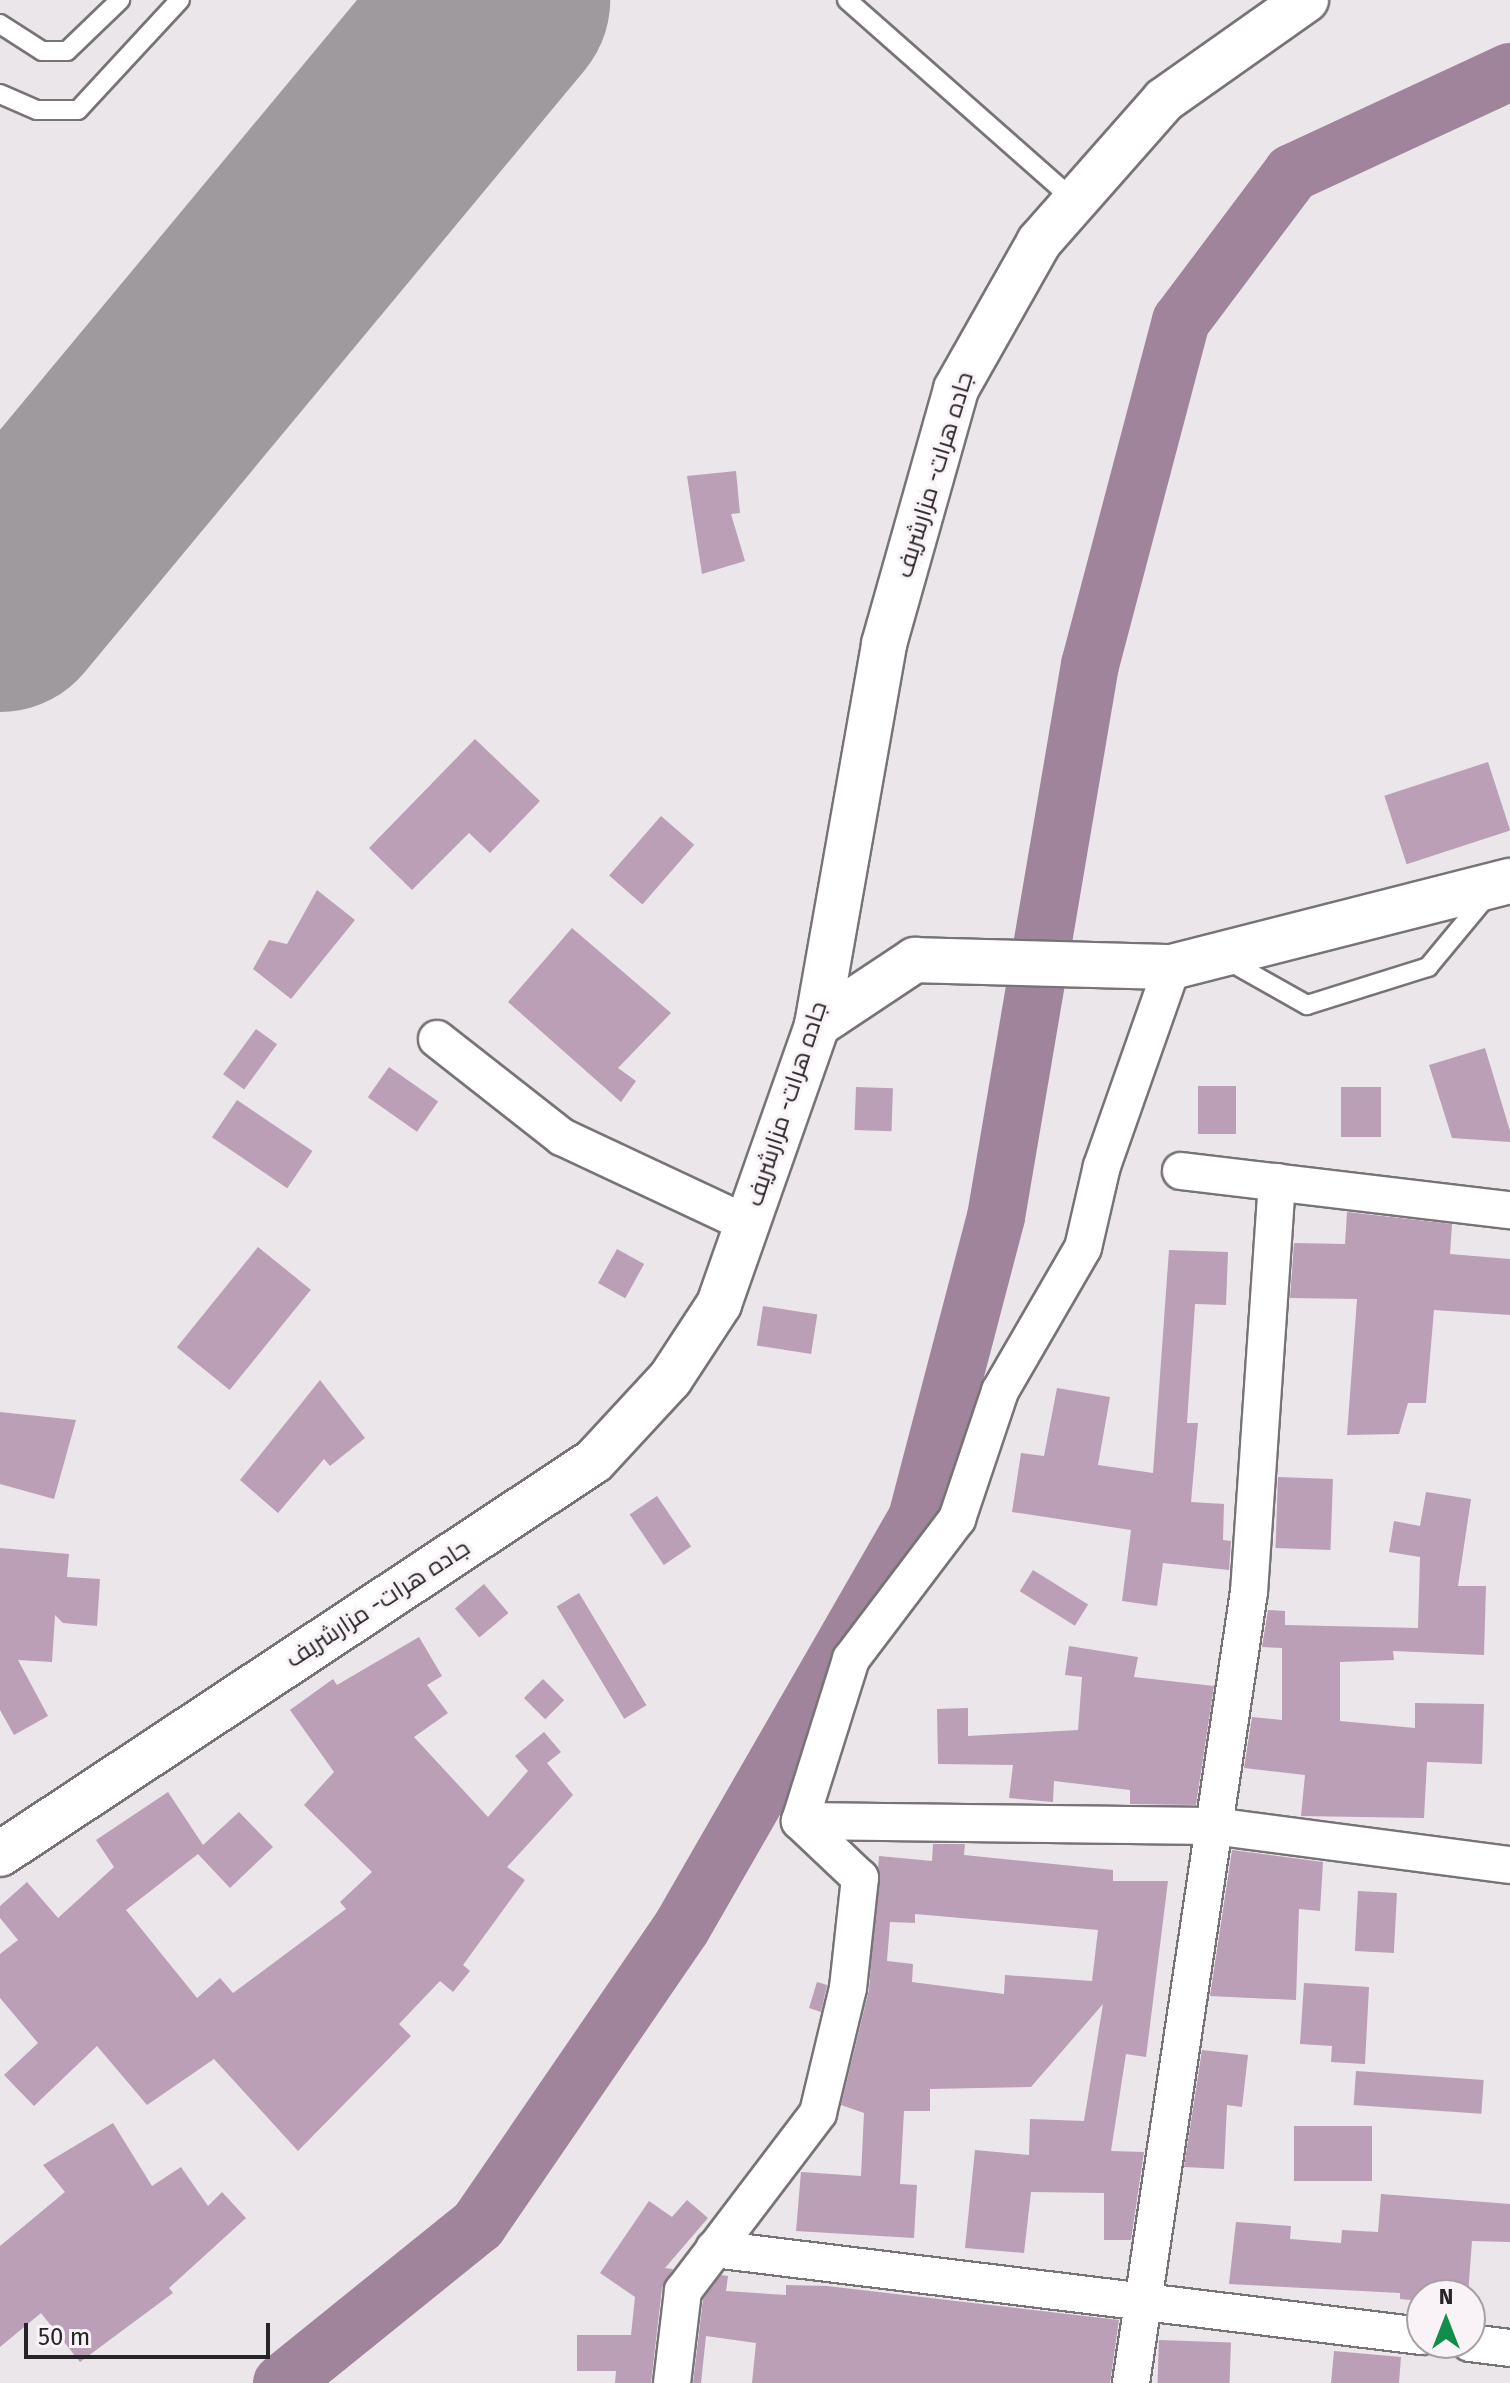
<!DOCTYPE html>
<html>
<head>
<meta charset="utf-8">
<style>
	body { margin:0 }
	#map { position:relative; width:1510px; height:2383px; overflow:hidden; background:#ebe6ea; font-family:"Fira Sans",Cairo,sans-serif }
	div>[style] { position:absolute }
	.river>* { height:58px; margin:-29px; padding:0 29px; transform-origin:29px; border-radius:29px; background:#9f849b }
	.runway>* { height:220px; margin:-110px; padding:0 110px; transform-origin:110px; border-radius:110px; background:#9e9a9d }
	.building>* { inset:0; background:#bb9fb6; transform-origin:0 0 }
	.roads { filter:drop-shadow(2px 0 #787377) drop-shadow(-2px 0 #787377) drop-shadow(0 2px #787377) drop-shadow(0 -2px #787377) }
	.service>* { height:18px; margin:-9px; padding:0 9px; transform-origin:9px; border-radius:9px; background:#fff }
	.minor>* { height:36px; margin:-18px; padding:0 18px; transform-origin:18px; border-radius:18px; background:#fff }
	.primary>* { height:44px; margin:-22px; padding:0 22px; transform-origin:22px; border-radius:22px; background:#fff }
	.trunk>* { height:44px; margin:-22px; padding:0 22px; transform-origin:22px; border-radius:22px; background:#fff }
	span { translate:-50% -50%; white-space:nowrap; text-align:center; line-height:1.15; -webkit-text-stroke:6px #f9f3f7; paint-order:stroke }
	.street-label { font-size:24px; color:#262426 }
	.north { position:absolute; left:1406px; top:2279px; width:80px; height:80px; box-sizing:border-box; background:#f9f3f7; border:2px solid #a5a0a3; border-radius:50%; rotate:0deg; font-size:22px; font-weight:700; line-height:32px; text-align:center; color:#262426 }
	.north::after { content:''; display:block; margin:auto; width:28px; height:36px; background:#118e4a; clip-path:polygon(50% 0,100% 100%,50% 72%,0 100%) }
	.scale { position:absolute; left:24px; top:2323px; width:246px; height:36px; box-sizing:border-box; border:4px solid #262426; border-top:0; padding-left:10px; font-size:24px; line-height:28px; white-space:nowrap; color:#262426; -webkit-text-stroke:6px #f9f3f7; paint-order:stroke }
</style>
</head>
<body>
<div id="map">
	<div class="river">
		<i style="left:282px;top:2383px;width:252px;rotate:-38.9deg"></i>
		<i style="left:478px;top:2225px;width:361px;rotate:-55.6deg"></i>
		<i style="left:682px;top:1927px;width:472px;rotate:-60.1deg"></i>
		<i style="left:917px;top:1518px;width:311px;rotate:-75.3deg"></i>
		<i style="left:996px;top:1217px;width:560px;rotate:-80.34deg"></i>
		<i style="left:1090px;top:665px;width:356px;rotate:-75.2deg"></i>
		<i style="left:1181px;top:321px;width:185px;rotate:-53.1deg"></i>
		<i style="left:1292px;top:173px;width:240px;rotate:-24.9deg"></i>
	</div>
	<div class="runway">
		<i style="left:0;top:602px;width:783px;rotate:-50.29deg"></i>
	</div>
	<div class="building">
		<i style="clip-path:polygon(736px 471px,740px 513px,731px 514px,745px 561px,702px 574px,687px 476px)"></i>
		<i style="clip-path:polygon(475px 739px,540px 801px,490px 853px,469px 833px,412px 890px,369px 848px)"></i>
		<i style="left:1488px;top:762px;width:72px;height:109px;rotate:72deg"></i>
		<i style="left:661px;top:816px;width:44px;height:79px;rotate:41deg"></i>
		<i style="clip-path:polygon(317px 890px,355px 920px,291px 999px,253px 969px,269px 940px,287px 944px)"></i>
		<i style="clip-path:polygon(572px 928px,671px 1013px,618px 1068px,636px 1081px,621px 1102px,508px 1002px)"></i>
		<i style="left:256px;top:1029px;width:26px;height:56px;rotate:36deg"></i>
		<i style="clip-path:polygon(1485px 1048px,1510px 1131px,1510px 1142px,1452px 1138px,1429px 1065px)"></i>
		<i style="left:389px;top:1067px;width:60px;height:37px;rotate:35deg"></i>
		<i style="left:1198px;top:1086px;width:38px;height:48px"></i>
		<i style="left:856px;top:1087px;width:37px;height:43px;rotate:2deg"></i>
		<i style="left:1341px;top:1087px;width:40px;height:50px"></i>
		<i style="left:237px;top:1100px;width:91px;height:45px;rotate:34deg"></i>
		<i style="clip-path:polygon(1347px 1212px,1452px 1224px,1450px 1254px,1510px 1259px,1510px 1315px,1434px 1310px,1426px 1403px,1408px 1403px,1399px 1434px,1347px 1435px,1357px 1299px,1290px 1298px,1294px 1243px,1345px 1244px)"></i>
		<i style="left:258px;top:1247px;width:68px;height:129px;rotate:39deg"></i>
		<i style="left:617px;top:1249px;width:31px;height:39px;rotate:29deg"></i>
		<i style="clip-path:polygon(1169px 1250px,1228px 1252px,1226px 1305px,1195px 1304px,1187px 1423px,1198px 1423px,1191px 1502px,1224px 1504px,1223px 1540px,1231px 1541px,1229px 1570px,1163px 1563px,1157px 1606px,1122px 1601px,1131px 1530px,1012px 1512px,1021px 1453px,1044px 1456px,1057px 1388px,1110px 1397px,1098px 1465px,1153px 1473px)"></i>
		<i style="left:763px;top:1306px;width:55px;height:40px;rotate:9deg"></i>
		<i style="clip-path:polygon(320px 1380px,365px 1438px,330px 1466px,324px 1459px,278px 1513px,240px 1480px)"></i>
		<i style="clip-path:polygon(0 1412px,76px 1420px,54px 1499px,0 1484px)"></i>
		<i style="left:1278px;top:1477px;width:55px;height:71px;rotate:2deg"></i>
		<i style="clip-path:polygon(1426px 1492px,1471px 1499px,1458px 1586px,1486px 1586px,1484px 1655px,1393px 1651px,1394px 1660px,1340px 1662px,1340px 1721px,1415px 1728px,1415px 1703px,1484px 1704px,1482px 1764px,1427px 1762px,1424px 1818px,1301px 1816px,1305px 1775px,1244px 1768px,1252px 1717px,1282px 1720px,1282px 1648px,1262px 1647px,1268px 1610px,1285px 1611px,1285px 1625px,1418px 1628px,1420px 1557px,1389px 1552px,1394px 1521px,1420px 1526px)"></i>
		<i style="left:657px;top:1496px;width:61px;height:33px;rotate:56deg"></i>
		<i style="clip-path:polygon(0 1548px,69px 1554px,67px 1577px,100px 1579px,97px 1626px,63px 1623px,55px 1615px,52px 1662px,18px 1660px,48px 1716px,14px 1735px,0 1710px)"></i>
		<i style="left:1033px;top:1570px;width:65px;height:25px;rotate:32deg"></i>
		<i style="left:484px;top:1584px;width:38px;height:38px;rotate:50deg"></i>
		<i style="left:579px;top:1593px;width:131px;height:26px;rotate:59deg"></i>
		<i style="clip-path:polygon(419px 1637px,442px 1676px,427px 1685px,448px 1713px,414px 1737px,488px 1817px,528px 1771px,515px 1756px,544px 1732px,561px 1752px,547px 1763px,573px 1795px,507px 1867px,525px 1880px,463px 1965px,470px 1971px,453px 1992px,440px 1981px,399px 2024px,411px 2036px,298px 2151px,214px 2059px,147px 2105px,97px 2046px,34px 2106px,4px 2075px,38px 2043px,0 1998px,0 1954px,18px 1940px,0 1918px,0 1906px,27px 1882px,58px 1918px,114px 1867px,96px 1840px,168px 1792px,203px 1845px,239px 1812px,273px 1847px,230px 1888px,198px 1854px,126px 1910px,197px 1998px,220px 1978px,233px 1993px,346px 1909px,340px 1902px,372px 1872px,304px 1805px,334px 1772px,290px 1710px,333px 1679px,337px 1685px)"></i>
		<i style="clip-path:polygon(1069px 1646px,1138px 1657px,1134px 1677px,1214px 1686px,1196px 1805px,1130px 1804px,1130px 1790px,1054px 1781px,1053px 1802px,1009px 1798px,1013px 1765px,938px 1764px,937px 1709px,968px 1708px,968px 1736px,1078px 1730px,1082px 1677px,1065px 1675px)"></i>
		<i style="left:543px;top:1679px;width:30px;height:27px;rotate:45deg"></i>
		<i style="clip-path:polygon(evenodd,933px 1844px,965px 1844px,964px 1855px,1113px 1870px,1113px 1881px,1168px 1881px,1146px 2057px,1126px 2054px,1111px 2151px,1144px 2152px,1131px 2240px,1104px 2240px,1104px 2193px,1031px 2192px,1024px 2253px,965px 2248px,975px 2150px,1029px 2155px,1030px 2119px,1084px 2121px,1103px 2004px,1031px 2087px,930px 2089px,930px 2111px,904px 2111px,900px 2184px,917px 2185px,914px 2238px,796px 2231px,801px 2172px,861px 2176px,864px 2113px,841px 2105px,869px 1990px,879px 1856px,932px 1861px,933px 1844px,915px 1914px,1098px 1930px,1092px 1981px,1005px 1975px,1004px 1994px,912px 1982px,913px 1964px,887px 1961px,890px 1922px,915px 1923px,915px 1914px)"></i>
		<i style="clip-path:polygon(1232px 1850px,1323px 1862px,1320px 1911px,1299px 1909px,1296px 2000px,1210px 1996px)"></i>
		<i style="left:1358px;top:1891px;width:39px;height:60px;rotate:3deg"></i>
		<i style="clip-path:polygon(817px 1982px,827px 1985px,821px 2012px,809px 2008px)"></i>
		<i style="clip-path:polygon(1304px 1983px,1369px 1987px,1365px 2064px,1331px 2062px,1332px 2046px,1300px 2044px)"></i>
		<i style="clip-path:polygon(1202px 2050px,1248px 2055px,1242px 2107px,1227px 2105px,1224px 2169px,1184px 2167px)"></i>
		<i style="left:1356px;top:2071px;width:128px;height:34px;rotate:4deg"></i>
		<i style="clip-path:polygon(113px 2123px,152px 2186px,181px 2167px,208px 2206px,222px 2192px,246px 2218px,169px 2288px,173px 2293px,80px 2362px,41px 2313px,0 2347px,0 2246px,65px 2192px,43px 2165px)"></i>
		<i style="left:1294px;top:2126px;width:78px;height:55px"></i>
		<i style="clip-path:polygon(1381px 2194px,1510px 2204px,1510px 2242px,1472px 2241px,1468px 2295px,1422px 2295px,1422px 2301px,1400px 2299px,1400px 2293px,1229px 2284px,1236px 2222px,1291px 2226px,1290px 2239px,1341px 2243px,1342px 2230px,1378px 2232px)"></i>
		<i style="clip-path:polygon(687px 2200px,708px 2218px,665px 2268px,673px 2269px,662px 2288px,651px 2383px,615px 2383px,616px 2371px,577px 2371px,577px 2335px,631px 2335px,635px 2297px,600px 2273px,649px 2201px,672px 2217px)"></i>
		<i style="clip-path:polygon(721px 2275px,728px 2276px,726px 2291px,786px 2295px,786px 2285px,827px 2286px,1119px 2320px,1110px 2383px,752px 2383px,756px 2343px,706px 2336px,701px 2383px,693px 2383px,703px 2299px)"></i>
		<i style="left:1159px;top:2340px;width:72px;height:44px;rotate:2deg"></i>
		<i style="clip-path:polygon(1334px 2351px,1401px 2357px,1399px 2383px,1331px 2383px)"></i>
	</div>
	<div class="roads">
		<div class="service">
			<i style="left:847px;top:0;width:305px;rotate:41.4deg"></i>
			<i style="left:0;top:24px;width:50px;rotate:32.7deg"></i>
			<i style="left:42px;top:51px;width:25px"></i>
			<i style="left:67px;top:51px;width:74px;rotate:-43.9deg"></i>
			<i style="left:0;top:94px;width:40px;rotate:23.4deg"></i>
			<i style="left:37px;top:110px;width:41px"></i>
			<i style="left:78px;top:110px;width:150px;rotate:-47.2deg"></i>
			<i style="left:1227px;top:960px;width:92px;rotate:29.4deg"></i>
			<i style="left:1307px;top:1005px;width:127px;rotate:-17.4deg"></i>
			<i style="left:1428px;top:967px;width:92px;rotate:-50.3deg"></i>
		</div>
		<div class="minor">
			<i style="left:437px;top:1039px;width:159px;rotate:38.1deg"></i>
			<i style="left:562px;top:1137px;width:205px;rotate:25.1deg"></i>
			<i style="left:1181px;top:1171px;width:331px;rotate:6.8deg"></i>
			<i style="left:800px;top:1821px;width:170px;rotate:-72.5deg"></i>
			<i style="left:851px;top:1659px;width:176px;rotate:-52.9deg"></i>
			<i style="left:957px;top:1519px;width:135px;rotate:-71.4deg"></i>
			<i style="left:1000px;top:1391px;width:165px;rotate:-59.9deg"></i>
			<i style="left:1083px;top:1248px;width:84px;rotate:-77deg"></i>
			<i style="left:1102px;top:1166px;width:211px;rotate:-70.6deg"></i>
			<i style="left:800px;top:1821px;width:413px;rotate:0.7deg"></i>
			<i style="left:1213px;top:1826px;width:300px;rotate:7.5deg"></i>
			<i style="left:714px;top:2249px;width:713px;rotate:7.01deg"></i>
			<i style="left:1470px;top:2343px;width:40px;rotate:7.1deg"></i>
			<i style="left:672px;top:2383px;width:93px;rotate:-83.2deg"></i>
			<i style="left:683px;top:2291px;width:223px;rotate:-52.8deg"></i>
			<i style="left:818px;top:2113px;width:129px;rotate:-76.5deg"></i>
			<i style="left:848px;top:1988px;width:111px;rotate:-83.8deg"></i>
			<i style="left:860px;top:1878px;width:83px;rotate:-136.5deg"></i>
			<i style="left:1131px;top:2383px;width:800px;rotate:-81.52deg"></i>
			<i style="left:1249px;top:1592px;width:411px;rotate:-86.1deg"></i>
		</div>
		<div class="primary">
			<i style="left:817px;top:1025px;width:118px;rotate:-33.6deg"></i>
			<i style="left:915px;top:960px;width:257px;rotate:1.6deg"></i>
			<i style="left:1172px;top:967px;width:349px;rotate:-14.3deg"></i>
		</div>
		<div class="trunk">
			<i style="left:0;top:1854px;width:712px;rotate:-33.49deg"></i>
			<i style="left:594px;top:1461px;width:112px;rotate:-47.2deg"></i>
			<i style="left:670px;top:1379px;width:90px;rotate:-56.8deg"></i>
			<i style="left:719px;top:1304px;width:296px;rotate:-70.6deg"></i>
			<i style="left:817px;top:1025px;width:387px;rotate:-80deg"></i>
			<i style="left:884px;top:644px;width:265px;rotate:-74.2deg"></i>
			<i style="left:956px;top:389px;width:169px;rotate:-60.5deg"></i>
			<i style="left:1039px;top:242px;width:189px;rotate:-48.6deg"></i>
			<i style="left:1164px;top:100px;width:174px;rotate:-35.2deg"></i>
		</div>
	</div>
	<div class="street-label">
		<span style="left:935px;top:475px;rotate:-73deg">جاده هرات- مزارشریف</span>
		<span style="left:787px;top:1104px;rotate:-72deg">جاده هرات- مزارشریف</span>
		<span style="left:378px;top:1604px;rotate:-33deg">جاده هرات- مزارشریف</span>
	</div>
	<div class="north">N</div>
	<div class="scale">50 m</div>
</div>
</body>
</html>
